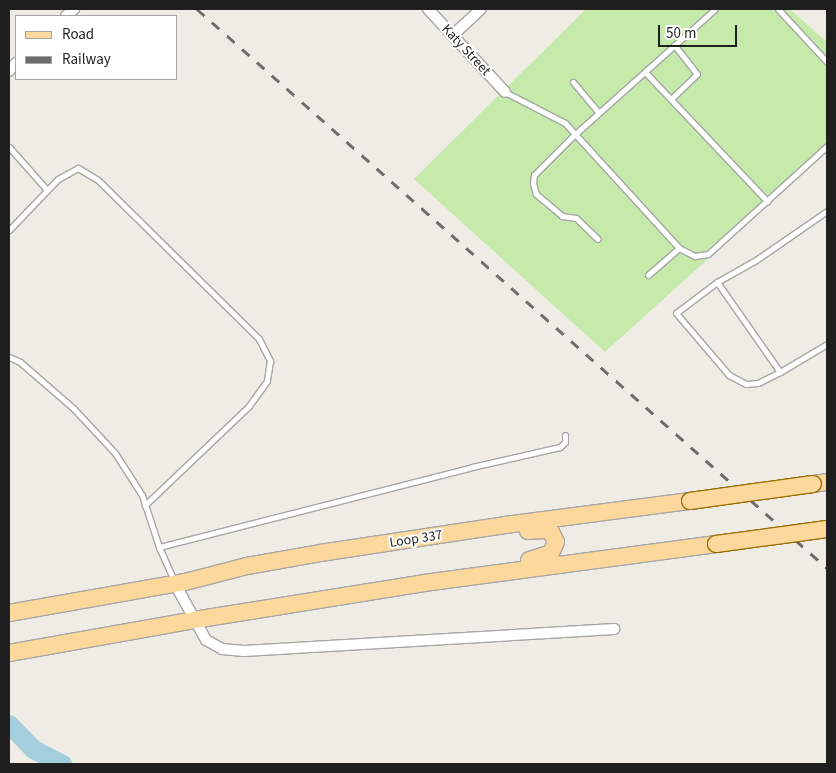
<!DOCTYPE html>
<html>
<head>
<meta charset="utf-8">
<style>
	body { margin:0 }
	#map { position:relative; width:836px; height:773px; overflow:hidden; background:#efece5; font-family:"Source Sans 3",sans-serif }
	div>[style] { position:absolute }
	.grass>* { inset:0; background:#c6eaaa }
	.river>* { height:19px; margin:-9.5px; padding:0 9.5px; transform-origin:9.5px; border-radius:9.5px; background:#a5cedd }
	.roads { filter:drop-shadow(1px 0 #a6a6a6) drop-shadow(-1px 0 #a6a6a6) drop-shadow(0 1px #a6a6a6) drop-shadow(0 -1px #a6a6a6) }
	.service>* { height:5px; margin:-2.5px; padding:0 2.5px; transform-origin:2.5px; border-radius:2.5px; background:#fff }
	.minor>* { height:10px; margin:-5px; padding:0 5px; transform-origin:5px; border-radius:5px; background:#fff }
	.primary>* { height:16px; margin:-8px; padding:0 8px; transform-origin:8px; border-radius:8px; background:#fcd89d }
	.rail>* { height:3px; margin-top:-1.5px; transform-origin:0; background:repeating-linear-gradient(90deg,#6d6d6d 0 10px,transparent 0 20px) }
	.bridges { filter:drop-shadow(1px 0 #996e00) drop-shadow(-1px 0 #996e00) drop-shadow(0 1px #996e00) drop-shadow(0 -1px #996e00) }
	.primary-bridge>* { height:16px; margin:-8px; padding:0 8px; transform-origin:8px; border-radius:8px; background:#fcd89d }
	span { translate:-50% -50%; white-space:nowrap; text-align:center; line-height:1.15; -webkit-text-stroke:4px #fff; paint-order:stroke }
	.street-label { font-size:14px; color:#1f1f1f }
	.frame { position:absolute; inset:0; border:10px solid #1f1f1f; pointer-events:none }
	.legend { position:absolute; left:15px; top:15px; width:162px; height:65px; box-sizing:border-box; background:#fff; border:1px solid #a5a5a5; margin:0; padding:6px 9px; list-style:none; font-size:15px; color:#1f1f1f }
	.legend li { display:flex; align-items:center; gap:10px; height:25px }
	.legend b { width:25px; border:1px solid #a5a5a5 }
	.scale { position:absolute; left:658px; top:25px; width:79px; height:22px; box-sizing:border-box; border:2px solid #1f1f1f; border-top:0; padding-left:6px; font-size:15px; line-height:18px; white-space:nowrap; color:#1f1f1f; -webkit-text-stroke:4px #fff; paint-order:stroke }
</style>
</head>
<body>
<div id="map">
	<div class="grass">
		<i style="clip-path:polygon(586px 9px,790px 9px,827px 42px,827px 151px,605px 352px,414px 179px)"></i>
	</div>
	<div class="river">
		<i style="left:9px;top:724px;width:35px;rotate:46deg"></i>
		<i style="left:33px;top:749px;width:33px;rotate:27deg"></i>
	</div>
	<div class="roads">
		<div class="service">
			<i style="left:715px;top:9px;width:188px;rotate:138.2deg"></i>
			<i style="left:575px;top:134px;width:154px;rotate:47.6deg"></i>
			<i style="left:679px;top:248px;width:18px;rotate:27deg"></i>
			<i style="left:695px;top:256px;width:13px;rotate:-9deg"></i>
			<i style="left:708px;top:254px;width:161px;rotate:-42.2deg"></i>
			<i style="left:778px;top:9px;width:72px;rotate:47.2deg"></i>
			<i style="left:645px;top:72px;width:178px;rotate:46.6deg"></i>
			<i style="left:573px;top:82px;width:40px;rotate:50deg"></i>
			<i style="left:505px;top:92px;width:68px;rotate:27.3deg"></i>
			<i style="left:565px;top:123px;width:15px;rotate:48deg"></i>
			<i style="left:575px;top:134px;width:58px;rotate:135deg"></i>
			<i style="left:534px;top:175px;width:8px;rotate:97deg"></i>
			<i style="left:533px;top:183px;width:11px;rotate:75deg"></i>
			<i style="left:536px;top:194px;width:34px;rotate:40deg"></i>
			<i style="left:562px;top:216px;width:14px;rotate:8deg"></i>
			<i style="left:576px;top:218px;width:30px;rotate:44deg"></i>
			<i style="left:671px;top:99px;width:36px;rotate:-44deg"></i>
			<i style="left:697px;top:74px;width:37px;rotate:-128deg"></i>
			<i style="left:9px;top:147px;width:57px;rotate:48.5deg"></i>
			<i style="left:827px;top:211px;width:86px;rotate:145.4deg"></i>
			<i style="left:756px;top:260px;width:45px;rotate:150.6deg"></i>
			<i style="left:717px;top:282px;width:51px;rotate:142.9deg"></i>
			<i style="left:676px;top:313px;width:82px;rotate:49.5deg"></i>
			<i style="left:729px;top:375px;width:19px;rotate:28deg"></i>
			<i style="left:746px;top:384px;width:12px;rotate:-5deg"></i>
			<i style="left:758px;top:383px;width:25px;rotate:-27deg"></i>
			<i style="left:780px;top:372px;width:55px;rotate:-30.8deg"></i>
			<i style="left:9px;top:230px;width:71px;rotate:-46.1deg"></i>
			<i style="left:58px;top:179px;width:23px;rotate:-29deg"></i>
			<i style="left:78px;top:168px;width:23px;rotate:31deg"></i>
			<i style="left:98px;top:180px;width:226px;rotate:44.6deg"></i>
			<i style="left:259px;top:339px;width:25px;rotate:63deg"></i>
			<i style="left:270px;top:361px;width:20px;rotate:99deg"></i>
			<i style="left:267px;top:381px;width:31px;rotate:126deg"></i>
			<i style="left:249px;top:406px;width:144px;rotate:136.4deg"></i>
			<i style="left:648px;top:275px;width:41px;rotate:-41.1deg"></i>
			<i style="left:717px;top:282px;width:110px;rotate:55deg"></i>
			<i style="left:9px;top:357px;width:12px;rotate:24deg"></i>
			<i style="left:20px;top:362px;width:72px;rotate:41deg"></i>
			<i style="left:74px;top:409px;width:60px;rotate:47deg"></i>
			<i style="left:115px;top:453px;width:50px;rotate:57.3deg"></i>
			<i style="left:142px;top:495px;width:55px;rotate:71.9deg"></i>
			<i style="left:159px;top:547px;width:37px;rotate:66deg"></i>
			<i style="left:159px;top:547px;width:323px;rotate:-14.3deg"></i>
			<i style="left:472px;top:467px;width:90px;rotate:-12.8deg"></i>
			<i style="left:560px;top:447px;width:7px;rotate:-45deg"></i>
			<i style="left:565px;top:442px;width:7px;rotate:-90deg"></i>
		</div>
		<div class="minor">
			<i style="left:428px;top:9px;width:113px;rotate:47.1deg"></i>
			<i style="left:66px;top:16px;width:11px;rotate:-41deg"></i>
			<i style="left:453px;top:35px;width:38px;rotate:-43deg"></i>
			<i style="left:9px;top:71px;width:11px;rotate:-49deg"></i>
			<i style="left:175px;top:584px;width:64px;rotate:61deg"></i>
			<i style="left:206px;top:640px;width:18px;rotate:29deg"></i>
			<i style="left:222px;top:649px;width:22px;rotate:5deg"></i>
			<i style="left:244px;top:651px;width:371px;rotate:-3.4deg"></i>
		</div>
		<div class="primary">
			<i style="left:813px;top:484px;width:14px;rotate:-8deg"></i>
			<i style="left:528px;top:531px;width:17px;rotate:-3deg"></i>
			<i style="left:545px;top:530px;width:6px;rotate:18deg"></i>
			<i style="left:551px;top:532px;width:11px;rotate:63deg"></i>
			<i style="left:556px;top:542px;width:12px;rotate:114deg"></i>
			<i style="left:551px;top:553px;width:23px;rotate:162deg"></i>
			<i style="left:9px;top:613px;width:179px;rotate:-10deg"></i>
			<i style="left:185px;top:582px;width:64px;rotate:-14.5deg"></i>
			<i style="left:247px;top:566px;width:74px;rotate:-10.1deg"></i>
			<i style="left:320px;top:553px;width:187px;rotate:-8.6deg"></i>
			<i style="left:505px;top:525px;width:187px;rotate:-7.4deg"></i>
			<i style="left:9px;top:653px;width:188px;rotate:-10.1deg"></i>
			<i style="left:194px;top:620px;width:233px;rotate:-9.1deg"></i>
			<i style="left:424px;top:583px;width:295px;rotate:-7.6deg"></i>
		</div>
	</div>
	<div class="rail">
		<i style="left:197px;top:9px;width:842px;rotate:41.58deg"></i>
	</div>
	<div class="bridges">
		<div class="primary-bridge">
			<i style="left:690px;top:501px;width:124px;rotate:-7.9deg"></i>
			<i style="left:716px;top:544px;width:112px;rotate:-7.7deg"></i>
		</div>
	</div>
	<div class="street-label">
		<span style="left:466px;top:50px;rotate:47deg">Katy Street</span>
		<span style="left:416px;top:539px;rotate:-9deg">Loop 337</span>
	</div>
	<div class="frame"></div>
	<ul class="legend">
	<li><b style="height:6px;background:#fcd89d"></b>Road</li>
	<li><b style="height:6px;background:#6d6d6d"></b>Railway</li>
	</ul>
	<div class="scale">50 m</div>
</div>
</body>
</html>
